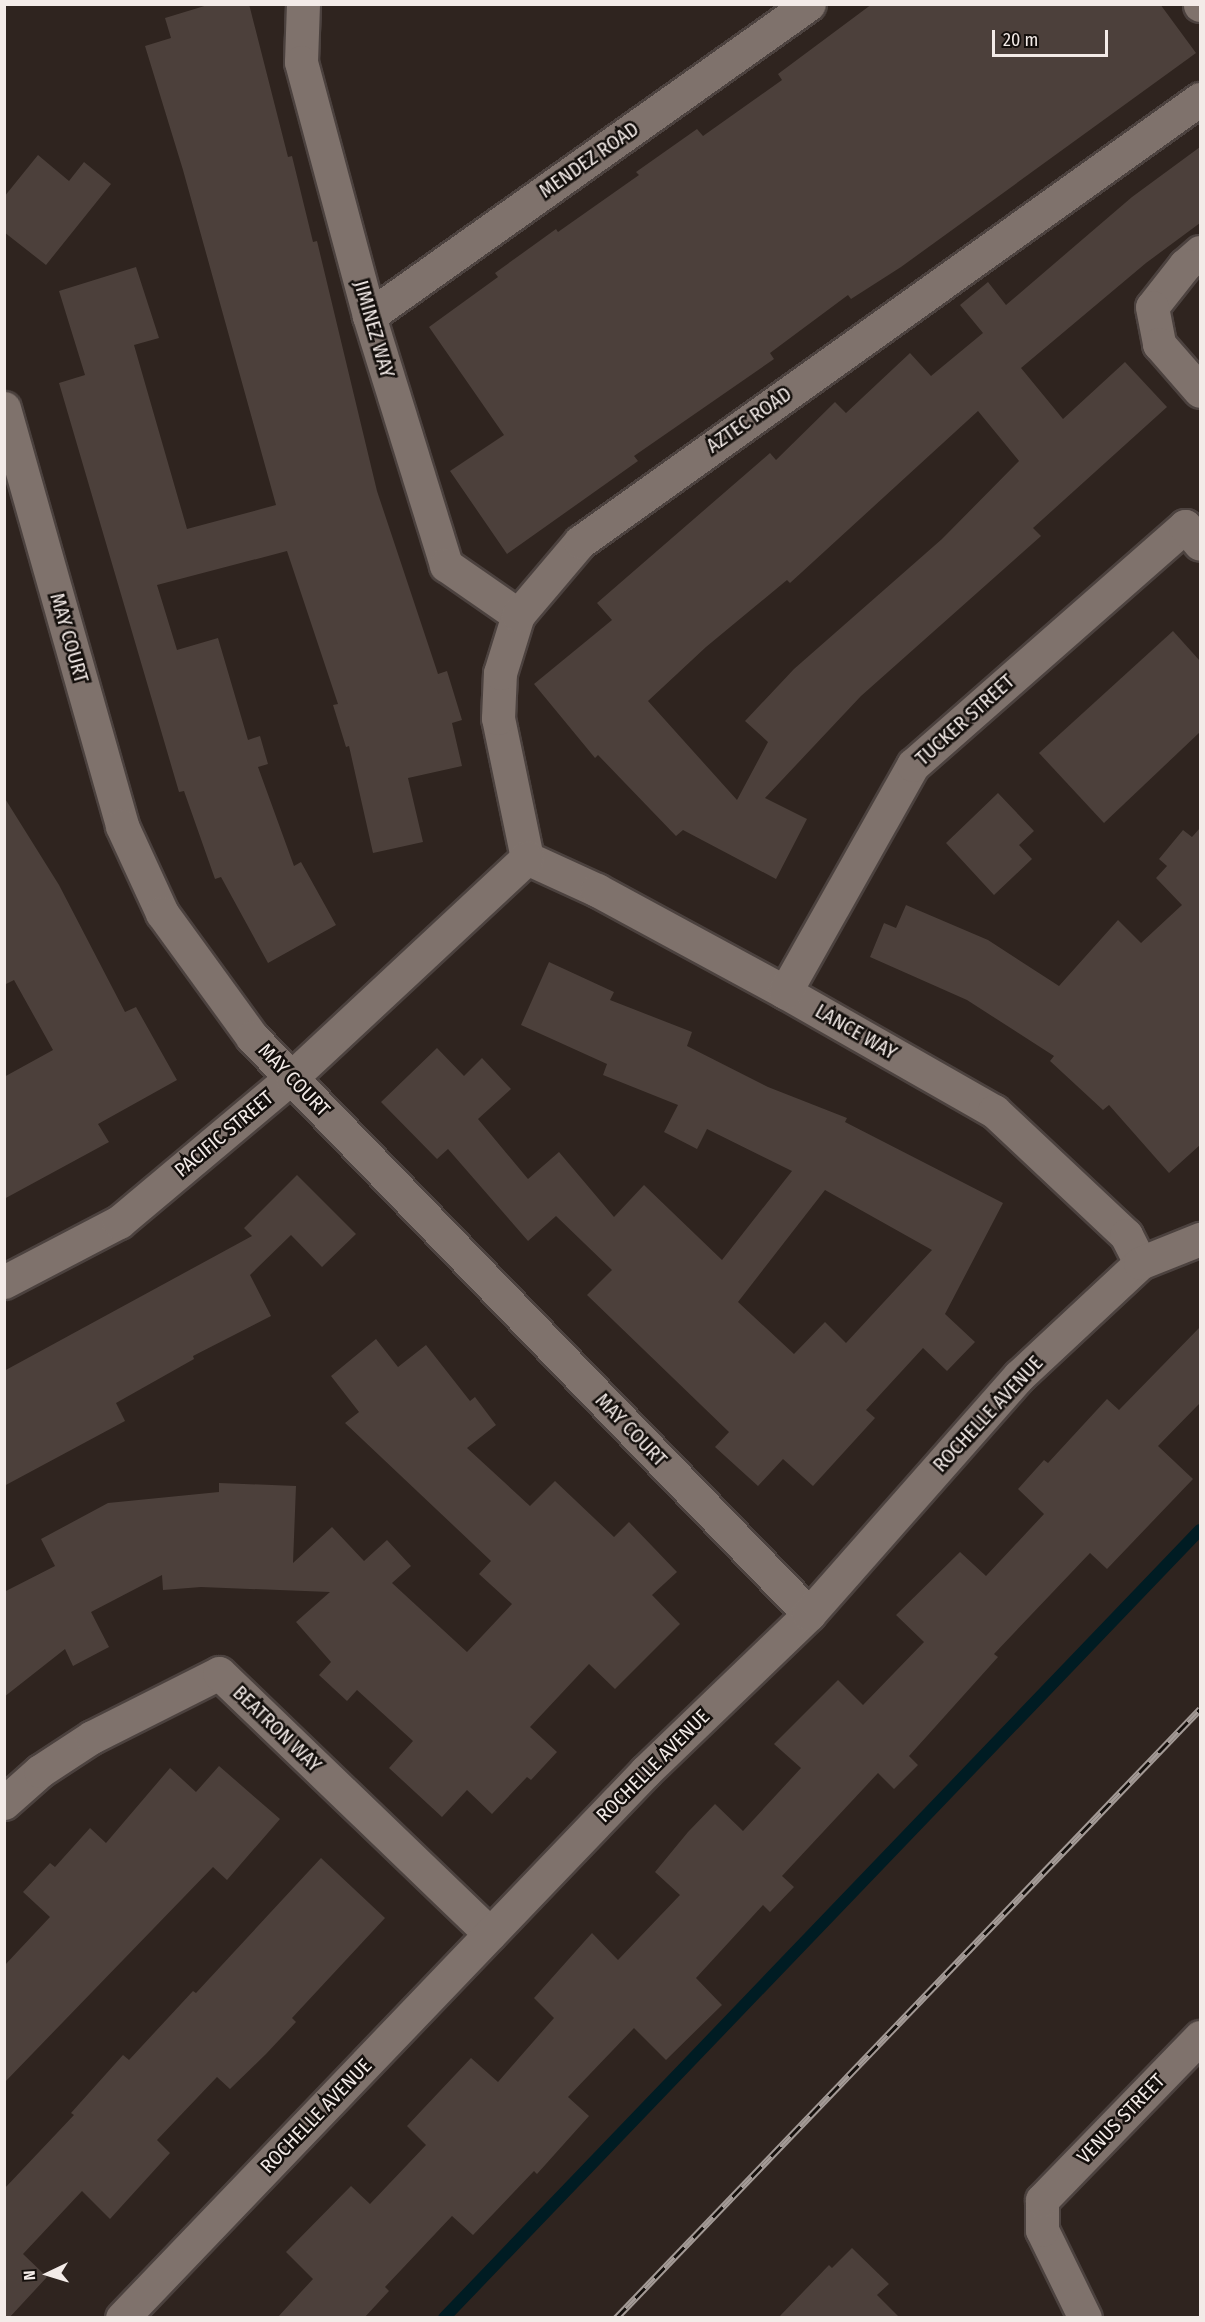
<!DOCTYPE html>
<html>
<head>
<meta charset="utf-8">
<style>
	body { margin:0 }
	#map { position:relative; width:1205px; height:2322px; overflow:hidden; background:#2f241f; font-family:"Fira Sans Condensed",sans-serif }
	div>[style] { position:absolute }
	.stream>* { height:12px; margin:-6px; padding:0 6px; transform-origin:6px; border-radius:6px; background:#001c23 }
	.building>* { inset:0; background:#4c403b }
	.roads { filter:drop-shadow(2px 0 #4c423f) drop-shadow(-2px 0 #4c423f) drop-shadow(0 2px #4c423f) drop-shadow(0 -2px #4c423f) }
	.minor>* { height:33px; margin:-16.5px; padding:0 16.5px; transform-origin:16.5px; border-radius:16.5px; background:#7f726c }
	.rail>* { height:7px; margin-top:-3.5px; transform-origin:0; background:repeating-linear-gradient(90deg,#140f0c 0 14px,#a39a96 0 28px); box-sizing:border-box; border-block:2px solid #a39a96 }
	span { translate:-50% -50%; white-space:nowrap; text-align:center; line-height:1.15; -webkit-text-stroke:5px #140f0c; paint-order:stroke }
	.street-label { font-size:20px; color:#f3ebe8 }
	.frame { position:absolute; inset:0; border:6px solid #f3ebe8; pointer-events:none }
	.north { position:absolute; left:18px; top:2244px; width:60px; height:60px; -webkit-text-stroke:4px #140f0c; paint-order:stroke; rotate:266deg; font-size:16px; font-weight:700; line-height:24px; text-align:center; color:#f3ebe8 }
	.north::after { content:''; display:block; margin:auto; width:21px; height:27px; background:#f3ebe8; clip-path:polygon(50% 0,100% 100%,50% 72%,0 100%) }
	.scale { position:absolute; left:992px; top:30px; width:116px; height:27px; box-sizing:border-box; border:3px solid #f3ebe8; border-top:0; padding-left:8px; font-size:18px; line-height:21px; white-space:nowrap; color:#f3ebe8; -webkit-text-stroke:4px #140f0c; paint-order:stroke }
</style>
</head>
<body>
<div id="map">
	<div class="stream">
		<i style="left:444px;top:2318px;width:1092px;rotate:-46.19deg"></i>
	</div>
	<div class="building">
		<i style="clip-path:polygon(211px 4px,249px 4px,288px 157px,292px 156px,313px 242px,317px 241px,377px 491px,438px 674px,447px 671px,462px 720px,452px 723px,462px 766px,408px 778px,423px 842px,373px 853px,349px 746px,346px 747px,333px 705px,338px 704px,287px 551px,157px 585px,177px 650px,218px 638px,248px 740px,260px 736px,268px 764px,258px 767px,294px 866px,301px 862px,336px 925px,268px 963px,221px 877px,215px 879px,184px 791px,179px 792px,59px 383px,85px 375px,59px 291px,136px 267px,159px 338px,134px 345px,187px 529px,276px 505px,183px 170px,145px 46px,171px 38px,165px 18px)"></i>
		<i style="clip-path:polygon(872px 4px,1160px 4px,1196px 53px,901px 267px,851px 299px,848px 295px,770px 353px,774px 359px,634px 456px,638px 461px,507px 554px,450px 471px,504px 435px,429px 327px,498px 277px,495px 273px,556px 229px,558px 232px,639px 175px,636px 172px,697px 129px,703px 136px,782px 80px,778px 74px)"></i>
		<i style="clip-path:polygon(evenodd,1200px 147px,1200px 223px,1146px 263px,1021px 368px,1063px 419px,1125px 362px,1167px 407px,1033px 528px,1041px 536px,861px 696px,765px 798px,807px 819px,776px 879px,683px 830px,676px 836px,598px 755px,595px 758px,534px 684px,612px 620px,597px 603px,770px 453px,776px 460px,835px 402px,846px 413px,910px 353px,931px 376px,983px 333px,960px 305px,988px 282px,1006px 305px,1132px 197px,1200px 147px,978px 411px,1019px 461px,942px 539px,794px 669px,745px 721px,768px 742px,737px 800px,648px 701px,706px 647px,787px 580px,790px 583px,978px 411px)"></i>
		<i style="clip-path:polygon(38px 155px,69px 181px,84px 162px,111px 184px,46px 265px,4px 232px,4px 197px)"></i>
		<i style="clip-path:polygon(1173px 631px,1200px 661px,1200px 732px,1104px 823px,1039px 753px)"></i>
		<i style="clip-path:polygon(998px 793px,1034px 831px,1019px 845px,1032px 859px,994px 895px,946px 843px)"></i>
		<i style="clip-path:polygon(4px 797px,59px 885px,125px 1012px,136px 1007px,177px 1080px,98px 1124px,109px 1142px,4px 1199px,4px 1077px,53px 1050px,14px 980px,4px 985px)"></i>
		<i style="clip-path:polygon(1200px 828px,1200px 1145px,1169px 1173px,1109px 1105px,1103px 1110px,1050px 1061px,1054px 1056px,967px 1000px,870px 957px,884px 923px,896px 928px,906px 905px,988px 940px,1059px 986px,1118px 920px,1141px 943px,1182px 905px,1156px 878px,1167px 866px,1159px 859px,1183px 830px,1192px 837px)"></i>
		<i style="clip-path:polygon(evenodd,549px 962px,614px 992px,610px 1000px,692px 1032px,687px 1046px,768px 1087px,847px 1118px,845px 1122px,1003px 1203px,945px 1314px,975px 1342px,947px 1371px,923px 1348px,866px 1410px,875px 1418px,813px 1486px,783px 1459px,758px 1486px,715px 1447px,729px 1432px,587px 1295px,612px 1270px,556px 1216px,528px 1241px,448px 1149px,437px 1159px,381px 1102px,437px 1048px,464px 1076px,482px 1058px,511px 1089px,478px 1119px,528px 1179px,559px 1152px,614px 1217px,644px 1185px,722px 1260px,792px 1171px,707px 1129px,697px 1149px,664px 1132px,678px 1105px,603px 1075px,607px 1064px,521px 1025px,549px 962px,825px 1190px,932px 1250px,846px 1343px,825px 1322px,794px 1354px,738px 1302px,825px 1190px)"></i>
		<i style="clip-path:polygon(297px 1175px,356px 1234px,322px 1267px,291px 1235px,250px 1275px,271px 1316px,193px 1356px,194px 1359px,116px 1403px,125px 1421px,4px 1486px,4px 1371px,252px 1236px,244px 1228px)"></i>
		<i style="clip-path:polygon(1200px 1327px,1200px 1403px,1158px 1446px,1193px 1479px,1107px 1569px,1090px 1553px,994px 1654px,998px 1657px,909px 1756px,918px 1765px,894px 1789px,878px 1773px,782px 1876px,794px 1887px,770px 1912px,763px 1905px,696px 1978px,722px 2005px,666px 2060px,634px 2028px,568px 2097px,589px 2116px,537px 2174px,534px 2171px,473px 2235px,452px 2216px,385px 2287px,389px 2291px,364px 2318px,277px 2318px,313px 2279px,286px 2252px,351px 2186px,370px 2204px,426px 2145px,407px 2126px,471px 2058px,498px 2082px,554px 2018px,534px 1998px,592px 1933px,618px 1960px,680px 1895px,655px 1872px,688px 1832px,715px 1804px,743px 1831px,801px 1768px,774px 1744px,838px 1680px,863px 1705px,924px 1642px,896px 1615px,960px 1552px,986px 1576px,1044px 1514px,1018px 1489px,1044px 1460px,1048px 1463px,1107px 1399px,1119px 1410px)"></i>
		<i style="clip-path:polygon(376px 1339px,398px 1367px,426px 1345px,470px 1401px,475px 1397px,496px 1425px,467px 1448px,530px 1506px,555px 1481px,614px 1537px,629px 1522px,677px 1572px,652px 1595px,680px 1624px,615px 1689px,589px 1664px,530px 1727px,557px 1752px,531px 1780px,527px 1777px,492px 1814px,467px 1790px,442px 1817px,389px 1768px,413px 1741px,357px 1690px,347px 1701px,319px 1675px,331px 1662px,296px 1622px,330px 1592px,201px 1587px,163px 1590px,162px 1575px,91px 1612px,109px 1647px,73px 1666px,65px 1649px,4px 1697px,4px 1592px,55px 1566px,41px 1539px,108px 1503px,219px 1492px,219px 1483px,296px 1486px,293px 1563px,332px 1527px,364px 1561px,387px 1540px,411px 1566px,392px 1583px,467px 1652px,512px 1604px,479px 1574px,491px 1561px,345px 1423px,359px 1412px,331px 1376px)"></i>
		<i style="clip-path:polygon(219px 1766px,280px 1819px,227px 1880px,213px 1867px,4px 2083px,4px 1966px,50px 1917px,23px 1892px,50px 1863px,55px 1867px,90px 1828px,106px 1843px,170px 1768px,196px 1792px)"></i>
		<i style="clip-path:polygon(321px 1858px,385px 1918px,292px 2018px,296px 2022px,266px 2054px,230px 2089px,217px 2077px,157px 2140px,170px 2153px,110px 2219px,82px 2191px,23px 2254px,47px 2277px,9px 2318px,4px 2318px,4px 2189px,74px 2115px,71px 2113px,123px 2055px,129px 2060px,193px 1991px,196px 1993px)"></i>
		<i style="clip-path:polygon(852px 2248px,889px 2284px,877px 2295px,900px 2318px,778px 2318px,829px 2265px,832px 2268px)"></i>
	</div>
	<div class="roads">
		<div class="minor">
			<i style="left:303px;top:4px;width:58px;rotate:92deg"></i>
			<i style="left:301px;top:62px;width:263px;rotate:75deg"></i>
			<i style="left:369px;top:316px;width:261px;rotate:72.8deg"></i>
			<i style="left:446px;top:565px;width:88px;rotate:34.8deg"></i>
			<i style="left:1200px;top:4px;width:1px;rotate:90deg"></i>
			<i style="left:1200px;top:252px;width:20px;rotate:139deg"></i>
			<i style="left:1185px;top:265px;width:53px;rotate:128.2deg"></i>
			<i style="left:1152px;top:307px;width:38px;rotate:79deg"></i>
			<i style="left:1159px;top:344px;width:62px;rotate:48.9deg"></i>
			<i style="left:369px;top:316px;width:539px;rotate:-35.34deg"></i>
			<i style="left:4px;top:408px;width:434px;rotate:74.2deg"></i>
			<i style="left:122px;top:826px;width:96px;rotate:65.3deg"></i>
			<i style="left:162px;top:913px;width:153px;rotate:54deg"></i>
			<i style="left:252px;top:1037px;width:802px;rotate:46.01deg"></i>
			<i style="left:527px;top:858px;width:143px;rotate:-101.7deg"></i>
			<i style="left:498px;top:718px;width:45px;rotate:-87.5deg"></i>
			<i style="left:500px;top:673px;width:61px;rotate:-72.8deg"></i>
			<i style="left:518px;top:615px;width:96px;rotate:-49.7deg"></i>
			<i style="left:580px;top:542px;width:762px;rotate:-35.55deg"></i>
			<i style="left:527px;top:858px;width:77px;rotate:24.6deg"></i>
			<i style="left:597px;top:890px;width:214px;rotate:28.5deg"></i>
			<i style="left:785px;top:992px;width:241px;rotate:29.7deg"></i>
			<i style="left:994px;top:1111px;width:181px;rotate:43.2deg"></i>
			<i style="left:1126px;top:1235px;width:31px;rotate:63deg"></i>
			<i style="left:785px;top:992px;width:261px;rotate:-60.6deg"></i>
			<i style="left:913px;top:765px;width:362px;rotate:-41.3deg"></i>
			<i style="left:1185px;top:526px;width:23px;rotate:50deg"></i>
			<i style="left:4px;top:1282px;width:130px;rotate:-27.6deg"></i>
			<i style="left:119px;top:1222px;width:226px;rotate:-40deg"></i>
			<i style="left:292px;top:1077px;width:321px;rotate:-43deg"></i>
			<i style="left:4px;top:1803px;width:48px;rotate:-41.6deg"></i>
			<i style="left:40px;top:1771px;width:62px;rotate:-33.2deg"></i>
			<i style="left:92px;top:1737px;width:142px;rotate:-26.7deg"></i>
			<i style="left:219px;top:1673px;width:376px;rotate:43.9deg"></i>
			<i style="left:122px;top:2318px;width:757px;rotate:-46.23deg"></i>
			<i style="left:646px;top:1771px;width:226px;rotate:-43.9deg"></i>
			<i style="left:809px;top:1614px;width:317px;rotate:-48.6deg"></i>
			<i style="left:1019px;top:1376px;width:166px;rotate:-43deg"></i>
			<i style="left:1140px;top:1263px;width:65px;rotate:-21.8deg"></i>
			<i style="left:1085px;top:2318px;width:98px;rotate:-116deg"></i>
			<i style="left:1042px;top:2230px;width:30px;rotate:-90deg"></i>
			<i style="left:1042px;top:2200px;width:227px;rotate:-45.9deg"></i>
		</div>
	</div>
	<div class="rail">
		<i style="left:616px;top:2318px;width:844px;rotate:-46.2deg"></i>
	</div>
	<div class="street-label">
		<span style="left:589px;top:160px;rotate:-35deg">MENDEZ ROAD</span>
		<span style="left:374px;top:329px;rotate:74deg">JIMINEZ WAY</span>
		<span style="left:749px;top:420px;rotate:-35deg">AZTEC ROAD</span>
		<span style="left:69px;top:638px;rotate:74deg">MAY COURT</span>
		<span style="left:965px;top:720px;rotate:-42deg">TUCKER STREET</span>
		<span style="left:856px;top:1032px;rotate:30deg">LANCE WAY</span>
		<span style="left:294px;top:1080px;rotate:46deg">MAY COURT</span>
		<span style="left:224px;top:1134px;rotate:-40deg">PACIFIC STREET</span>
		<span style="left:988px;top:1414px;rotate:-47deg">ROCHELLE AVENUE</span>
		<span style="left:631px;top:1430px;rotate:46deg">MAY COURT</span>
		<span style="left:277px;top:1729px;rotate:44deg">BEATRON WAY</span>
		<span style="left:653px;top:1766px;rotate:-45deg">ROCHELLE AVENUE</span>
		<span style="left:316px;top:2116px;rotate:-46deg">ROCHELLE AVENUE</span>
		<span style="left:1121px;top:2119px;rotate:-46deg">VENUS STREET</span>
	</div>
	<div class="frame"></div>
	<div class="north">N</div>
	<div class="scale">20 m</div>
</div>
</body>
</html>
